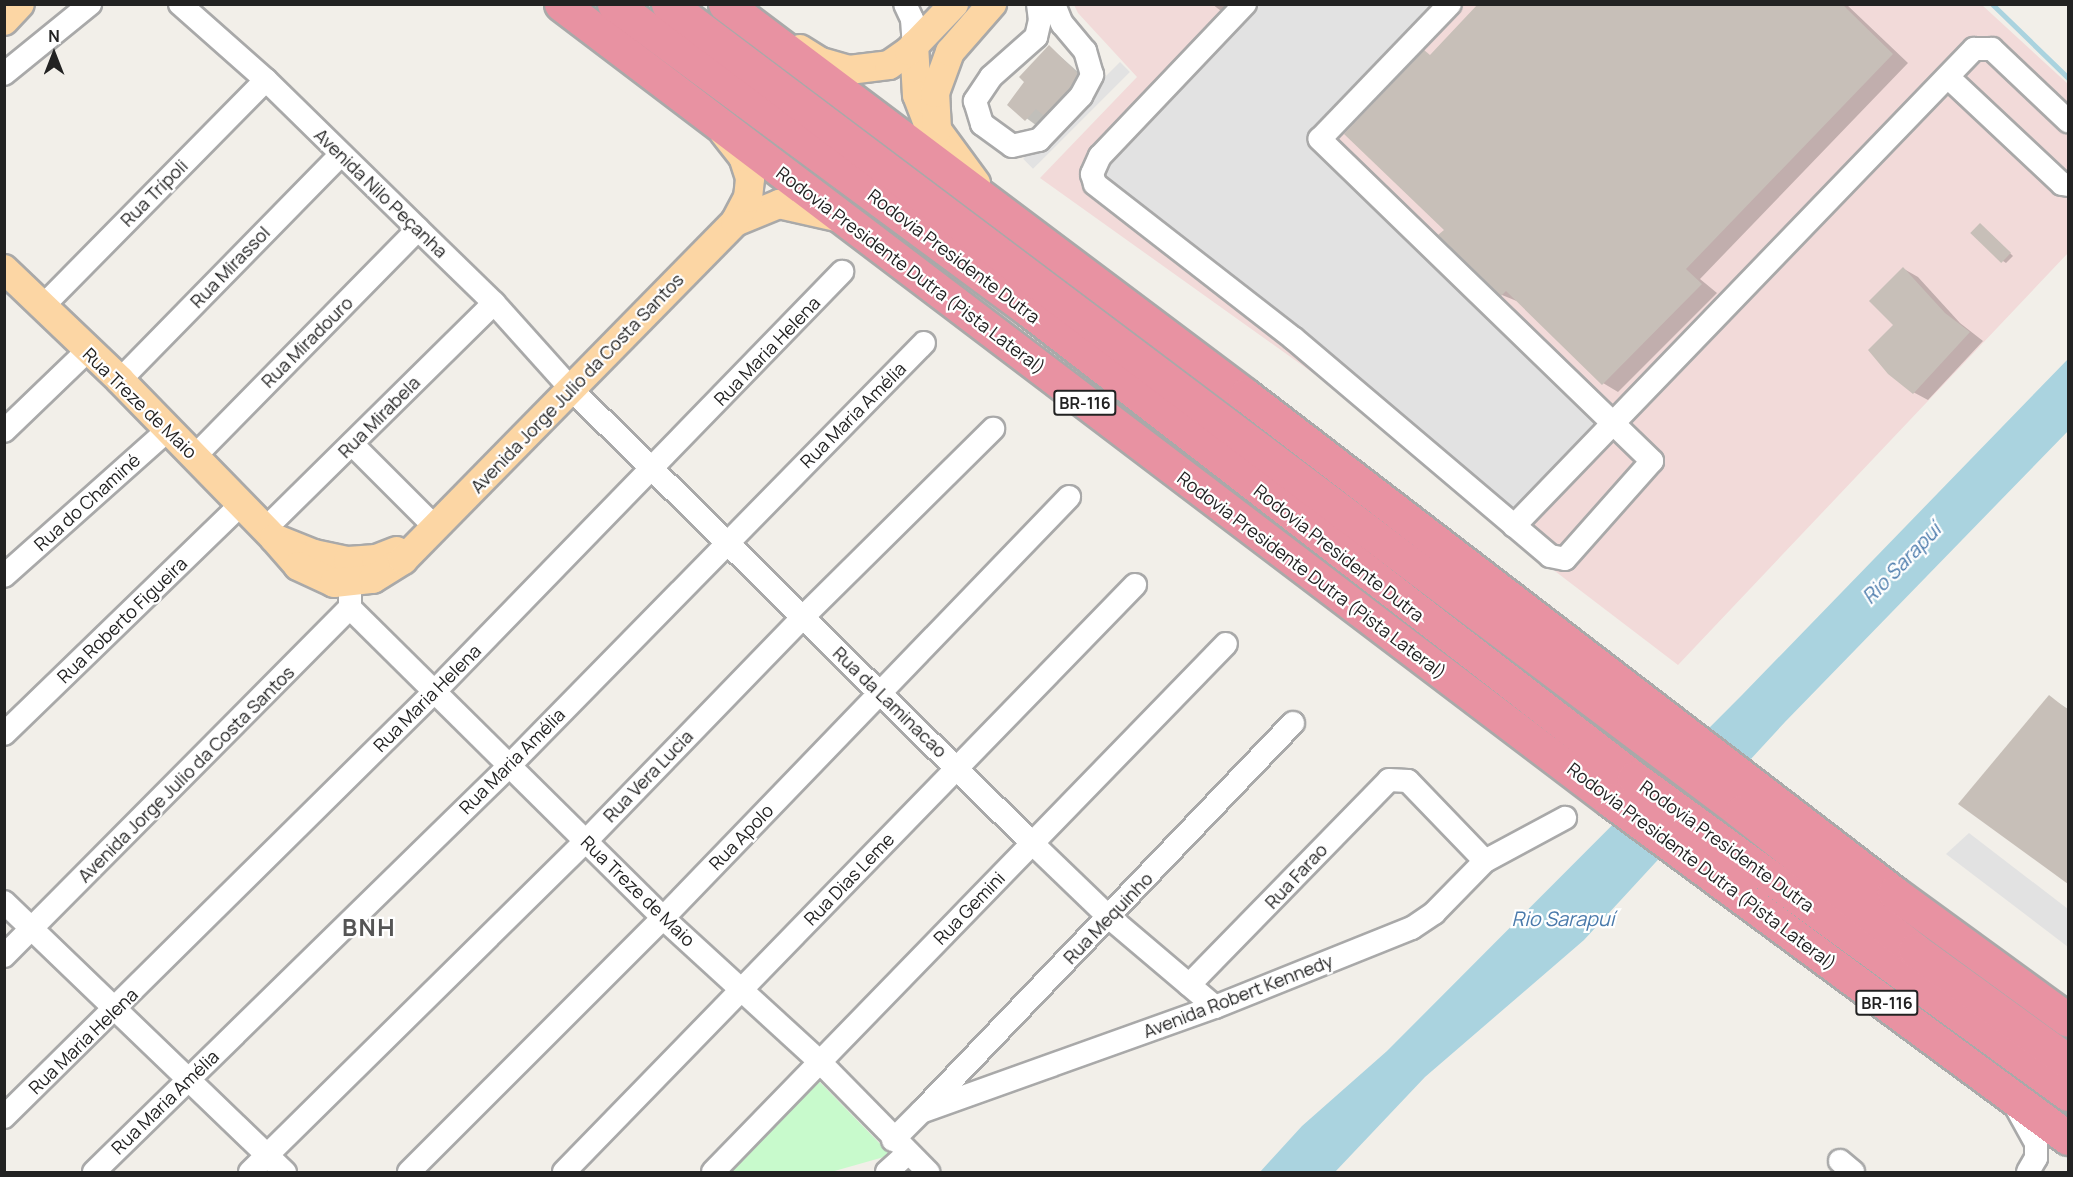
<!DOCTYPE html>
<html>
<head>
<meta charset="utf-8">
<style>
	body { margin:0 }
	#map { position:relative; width:2073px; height:1177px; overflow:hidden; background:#f2efe9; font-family:Manrope,sans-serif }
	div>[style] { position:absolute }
	.commercial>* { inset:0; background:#f2dad9 }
	.park>* { inset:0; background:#c8facc }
	.parking>* { inset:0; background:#e2e2e2; transform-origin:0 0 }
	.water>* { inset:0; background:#aad3df }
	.shadow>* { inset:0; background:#0003 }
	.stream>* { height:5px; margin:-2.5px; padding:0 2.5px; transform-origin:2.5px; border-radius:2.5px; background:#aad3df }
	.building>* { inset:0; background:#c7bfb8; transform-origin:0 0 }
	.roads { filter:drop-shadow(2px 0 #a9a9a9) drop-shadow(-2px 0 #a9a9a9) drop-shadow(0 2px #a9a9a9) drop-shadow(0 -2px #a9a9a9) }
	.minor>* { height:22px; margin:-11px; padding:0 11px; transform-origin:11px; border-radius:11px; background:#fff }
	.major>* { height:28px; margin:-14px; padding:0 14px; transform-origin:14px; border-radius:14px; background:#fcd6a4 }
	.highway>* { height:33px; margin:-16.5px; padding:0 16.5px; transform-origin:16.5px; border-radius:16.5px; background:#e892a2 }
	span { translate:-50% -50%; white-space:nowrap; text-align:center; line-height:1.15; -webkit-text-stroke:4.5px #fff; paint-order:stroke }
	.shield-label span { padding:2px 4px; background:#fff; border:2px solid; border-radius:4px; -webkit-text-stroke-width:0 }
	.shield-label { font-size:16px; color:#222; font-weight:700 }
	.street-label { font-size:18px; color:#222 }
	.water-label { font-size:20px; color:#4a7aab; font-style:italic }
	.district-label { font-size:24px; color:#555; font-weight:700; letter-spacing:1.5px }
	.frame { position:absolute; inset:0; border:6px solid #222; pointer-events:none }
	.north { position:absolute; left:24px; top:24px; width:60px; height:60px; -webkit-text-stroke:4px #fff; paint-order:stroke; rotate:0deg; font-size:16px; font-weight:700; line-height:24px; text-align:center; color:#222 }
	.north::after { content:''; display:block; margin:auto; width:21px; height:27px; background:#222; clip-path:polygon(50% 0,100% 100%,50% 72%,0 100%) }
</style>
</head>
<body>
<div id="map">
	<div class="commercial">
		<i style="clip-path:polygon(1074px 5px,1982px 5px,2068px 84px,2068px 253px,1678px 665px,1522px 546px,1313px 373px,1040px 178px,1137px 77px,1078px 13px)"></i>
	</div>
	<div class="park">
		<i style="clip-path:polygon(811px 1073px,891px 1155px,831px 1172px,724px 1172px)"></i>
	</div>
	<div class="parking">
		<i style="clip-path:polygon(1245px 5px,1449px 5px,1320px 139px,1606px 422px,1514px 523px,1095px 184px,1093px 165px)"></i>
		<i style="left:1120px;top:62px;width:14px;height:137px;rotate:45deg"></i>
		<i style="clip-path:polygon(1969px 833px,2068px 909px,2068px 947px,1946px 854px)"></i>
	</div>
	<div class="water">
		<i style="clip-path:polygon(2068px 359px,2068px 431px,1785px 722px,1584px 940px,1425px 1077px,1335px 1172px,1260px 1172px,1302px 1126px,1387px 1051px,1742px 695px)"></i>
	</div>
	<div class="shadow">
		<i style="clip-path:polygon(1212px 4px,1234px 4px,1225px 14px)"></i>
		<i style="clip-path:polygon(1480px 4px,1846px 4px,1908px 63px,1700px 279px,1717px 293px,1618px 392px,1603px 383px,1519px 302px,1502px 295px,1441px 235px,1446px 230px,1431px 56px)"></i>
		<i style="clip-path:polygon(1050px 47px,1088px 81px,1037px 126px,1009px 105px)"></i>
		<i style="clip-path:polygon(1983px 227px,2013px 256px,2006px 263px,2003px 261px)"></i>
		<i style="clip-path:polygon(1904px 269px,1918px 277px,1960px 323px,1983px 341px,1928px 400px,1913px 392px,1895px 325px)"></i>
		<i style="clip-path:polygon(2049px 697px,2068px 709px,2068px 882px,1960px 804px)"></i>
	</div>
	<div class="stream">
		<i style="left:1992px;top:4px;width:106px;rotate:44.2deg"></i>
	</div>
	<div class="building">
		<i style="clip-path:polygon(1478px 4px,1842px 4px,1893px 54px,1686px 269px,1702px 284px,1602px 385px,1506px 291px,1501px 296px,1438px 235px,1444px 230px,1344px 134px,1424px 50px,1430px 55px)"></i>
		<i style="clip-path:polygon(1049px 45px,1078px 74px,1070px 88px,1044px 116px,1036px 109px,1025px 121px,1007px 105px,1024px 82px,1019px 77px)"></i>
		<i style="left:1980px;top:223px;width:43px;height:14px;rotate:44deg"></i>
		<i style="clip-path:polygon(1903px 267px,1945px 313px,1970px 332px,1913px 394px,1888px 374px,1868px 350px,1893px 325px,1869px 301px)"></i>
		<i style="clip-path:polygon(2049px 695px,2068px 710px,2068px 884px,1958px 804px)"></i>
	</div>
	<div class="roads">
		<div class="minor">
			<i style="left:180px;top:4px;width:115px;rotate:41.5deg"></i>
			<i style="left:266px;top:80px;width:213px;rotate:44.4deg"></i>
			<i style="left:418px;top:229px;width:106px;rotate:44.2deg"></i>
			<i style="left:494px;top:303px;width:117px;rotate:48.1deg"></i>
			<i style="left:572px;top:390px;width:646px;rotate:44.56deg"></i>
			<i style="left:1032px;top:843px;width:107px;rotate:43.9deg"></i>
			<i style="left:1109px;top:917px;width:139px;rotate:40.3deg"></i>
			<i style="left:905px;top:4px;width:17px;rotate:65deg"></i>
			<i style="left:912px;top:19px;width:26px;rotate:86deg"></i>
			<i style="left:1038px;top:4px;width:16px;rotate:83deg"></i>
			<i style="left:1040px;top:20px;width:17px;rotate:103deg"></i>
			<i style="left:1036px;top:37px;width:60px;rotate:138.4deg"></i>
			<i style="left:991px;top:77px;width:29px;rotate:124deg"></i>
			<i style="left:975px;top:101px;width:24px;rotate:73deg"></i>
			<i style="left:982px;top:124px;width:37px;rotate:36deg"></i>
			<i style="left:1012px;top:146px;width:28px;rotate:-13deg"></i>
			<i style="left:1039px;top:140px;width:61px;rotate:-46.3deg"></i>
			<i style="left:1081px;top:96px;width:24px;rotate:-62deg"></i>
			<i style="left:1092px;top:75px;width:25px;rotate:-106deg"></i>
			<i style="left:1085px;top:51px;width:35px;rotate:-130deg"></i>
			<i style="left:1062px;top:24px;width:22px;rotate:-112deg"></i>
			<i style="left:1245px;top:4px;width:210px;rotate:133.6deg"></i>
			<i style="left:1100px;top:156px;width:20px;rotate:114deg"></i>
			<i style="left:1092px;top:174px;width:10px;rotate:73deg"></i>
			<i style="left:1095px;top:184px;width:251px;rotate:37.9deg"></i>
			<i style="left:1293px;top:338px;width:337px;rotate:40.3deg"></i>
			<i style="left:1550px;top:556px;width:15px;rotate:11deg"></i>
			<i style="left:1565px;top:559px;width:131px;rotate:-48.4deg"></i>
			<i style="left:1652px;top:461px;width:463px;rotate:-135.9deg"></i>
			<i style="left:1320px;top:139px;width:187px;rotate:-46.1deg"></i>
			<i style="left:4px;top:74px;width:111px;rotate:-39.1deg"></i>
			<i style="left:1949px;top:78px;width:155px;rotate:43.2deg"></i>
			<i style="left:2062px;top:184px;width:6px;rotate:9deg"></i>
			<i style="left:43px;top:306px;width:317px;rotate:-45.4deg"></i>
			<i style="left:120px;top:380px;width:315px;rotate:-45.6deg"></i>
			<i style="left:4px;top:431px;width:115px;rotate:-43.9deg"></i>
			<i style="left:352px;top:444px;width:117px;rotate:45deg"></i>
			<i style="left:195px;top:456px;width:318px;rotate:-45.5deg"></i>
			<i style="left:1514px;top:526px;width:663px;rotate:-46.04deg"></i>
			<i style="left:1974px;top:49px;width:18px"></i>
			<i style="left:1992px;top:49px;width:105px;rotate:43.5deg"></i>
			<i style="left:264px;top:530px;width:323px;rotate:-44.6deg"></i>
			<i style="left:4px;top:576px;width:221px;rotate:-41.7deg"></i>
			<i style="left:350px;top:608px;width:441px;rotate:44.7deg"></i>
			<i style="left:663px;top:918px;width:212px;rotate:42.5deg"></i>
			<i style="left:819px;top:1061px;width:156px;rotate:45.5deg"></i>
			<i style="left:4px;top:734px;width:329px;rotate:-44.1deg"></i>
			<i style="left:4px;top:902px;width:390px;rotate:43.9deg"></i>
			<i style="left:4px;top:956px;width:491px;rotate:-45.2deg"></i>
			<i style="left:350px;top:608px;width:15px;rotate:-90deg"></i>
			<i style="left:1189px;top:985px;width:286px;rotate:-45.7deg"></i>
			<i style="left:1389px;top:780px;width:19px;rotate:3deg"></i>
			<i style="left:1408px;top:781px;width:111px;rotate:46.1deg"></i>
			<i style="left:2016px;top:1107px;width:41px;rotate:60.9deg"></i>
			<i style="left:2036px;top:1143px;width:15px;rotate:90deg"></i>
			<i style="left:2036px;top:1158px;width:16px;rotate:120deg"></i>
			<i style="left:924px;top:1109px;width:534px;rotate:-46.29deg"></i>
			<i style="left:4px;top:1117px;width:605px;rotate:-44.66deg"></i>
			<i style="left:434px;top:692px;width:586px;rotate:-45.83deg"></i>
			<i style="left:893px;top:1140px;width:40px;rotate:-45deg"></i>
			<i style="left:921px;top:1112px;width:312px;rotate:-19.7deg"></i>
			<i style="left:1215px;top:1007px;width:212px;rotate:-21.9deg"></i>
			<i style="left:1412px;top:928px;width:27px;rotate:-34deg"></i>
			<i style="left:1434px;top:913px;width:73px;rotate:-45.6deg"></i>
			<i style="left:1485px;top:861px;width:91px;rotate:-28.3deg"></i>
			<i style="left:1840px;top:1161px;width:17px;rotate:40deg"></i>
			<i style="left:94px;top:1172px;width:582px;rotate:-44.37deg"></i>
			<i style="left:510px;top:765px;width:591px;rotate:-45.55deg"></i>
			<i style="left:250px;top:1172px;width:472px;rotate:-44.6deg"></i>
			<i style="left:586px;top:841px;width:310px;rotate:-45.9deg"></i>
			<i style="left:802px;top:618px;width:269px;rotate:-44.7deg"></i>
			<i style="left:409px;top:1172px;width:359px;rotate:-45deg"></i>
			<i style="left:663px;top:918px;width:585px;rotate:-46.04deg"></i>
			<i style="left:564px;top:1172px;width:819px;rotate:-45.79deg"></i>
			<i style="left:713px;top:1172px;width:736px;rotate:-45.83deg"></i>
			<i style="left:887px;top:1172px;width:28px;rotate:-42deg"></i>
		</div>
		<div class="major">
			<i style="left:4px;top:21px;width:23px;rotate:-47deg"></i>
			<i style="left:914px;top:45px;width:50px;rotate:86.6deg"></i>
			<i style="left:917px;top:95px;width:28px;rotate:69deg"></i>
			<i style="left:800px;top:49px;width:25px;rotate:32deg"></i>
			<i style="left:821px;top:62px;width:29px;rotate:16deg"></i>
			<i style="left:849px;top:70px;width:40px;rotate:-7.1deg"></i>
			<i style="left:889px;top:65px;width:24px;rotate:-35deg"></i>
			<i style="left:909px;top:51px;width:65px;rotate:-46.2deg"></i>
			<i style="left:976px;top:183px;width:66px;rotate:-126.3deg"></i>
			<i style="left:937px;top:130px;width:37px;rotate:-93deg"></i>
			<i style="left:935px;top:93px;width:44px;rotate:-69.9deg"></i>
			<i style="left:950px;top:52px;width:64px;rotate:-48.8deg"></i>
			<i style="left:735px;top:222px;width:48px;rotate:-22.2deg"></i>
			<i style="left:779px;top:204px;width:58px;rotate:12.8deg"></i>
			<i style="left:4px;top:269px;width:161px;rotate:43.7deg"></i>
			<i style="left:120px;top:380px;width:221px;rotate:45.7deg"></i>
			<i style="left:274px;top:538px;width:43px;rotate:21.8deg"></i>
			<i style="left:314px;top:554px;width:35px;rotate:12deg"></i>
			<i style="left:348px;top:561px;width:28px;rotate:-4deg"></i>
			<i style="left:376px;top:559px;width:22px;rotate:-21deg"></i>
			<i style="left:274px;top:538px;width:37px;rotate:49deg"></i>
			<i style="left:298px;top:566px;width:40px;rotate:25deg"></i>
			<i style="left:334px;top:583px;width:39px;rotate:-6deg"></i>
			<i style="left:373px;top:579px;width:36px;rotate:-32deg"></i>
			<i style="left:403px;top:560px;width:474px;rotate:-45.5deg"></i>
			<i style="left:735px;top:222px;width:27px;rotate:-62deg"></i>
			<i style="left:748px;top:198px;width:20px;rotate:-84deg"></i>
			<i style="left:750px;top:178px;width:22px;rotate:-108deg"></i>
			<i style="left:743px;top:157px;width:31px;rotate:-128deg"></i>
		</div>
		<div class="highway">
			<i style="left:561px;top:4px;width:1317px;rotate:37.19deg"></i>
			<i style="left:1610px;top:800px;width:569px;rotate:36.43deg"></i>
			<i style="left:614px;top:4px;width:517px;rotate:36.43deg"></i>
			<i style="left:1030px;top:311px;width:763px;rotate:37.71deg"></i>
			<i style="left:1634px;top:778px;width:537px;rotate:36.06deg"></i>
			<i style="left:668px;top:4px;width:1343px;rotate:36.98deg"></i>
			<i style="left:1741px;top:812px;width:222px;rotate:38.4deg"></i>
			<i style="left:1915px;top:950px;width:189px;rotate:36deg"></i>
			<i style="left:725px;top:4px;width:651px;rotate:36.94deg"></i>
			<i style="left:1245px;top:395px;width:818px;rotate:37.5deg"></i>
			<i style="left:1894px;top:893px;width:215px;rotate:36.1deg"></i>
		</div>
	</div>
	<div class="shield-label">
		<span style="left:1085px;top:403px">BR-116</span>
		<span style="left:1887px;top:1003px">BR-116</span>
	</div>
	<div class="street-label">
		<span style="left:154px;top:193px;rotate:-45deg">Rua Trípoli</span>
		<span style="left:381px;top:193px;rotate:44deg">Avenida Nilo Peçanha</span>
		<span style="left:954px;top:256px;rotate:37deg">Rodovia Presidente Dutra</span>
		<span style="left:230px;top:267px;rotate:-46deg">Rua Mirassol</span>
		<span style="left:911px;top:270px;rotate:37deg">Rodovia Presidente Dutra (Pista Lateral)</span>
		<span style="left:307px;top:342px;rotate:-45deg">Rua Miradouro</span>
		<span style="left:767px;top:351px;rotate:-46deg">Rua Maria Helena</span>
		<span style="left:577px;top:383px;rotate:-46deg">Avenida Jorge Julio da Costa Santos</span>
		<span style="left:140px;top:403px;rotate:44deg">Rua Treze de Maio</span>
		<span style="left:853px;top:415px;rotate:-45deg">Rua Maria Amélia</span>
		<span style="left:379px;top:417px;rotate:-45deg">Rua Mirabela</span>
		<span style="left:87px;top:502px;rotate:-42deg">Rua do Chaminé</span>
		<span style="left:1339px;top:553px;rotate:38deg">Rodovia Presidente Dutra</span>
		<span style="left:1312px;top:575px;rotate:37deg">Rodovia Presidente Dutra (Pista Lateral)</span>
		<span style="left:122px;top:620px;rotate:-44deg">Rua Roberto Figueira</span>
		<span style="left:427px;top:698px;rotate:-45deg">Rua Maria Helena</span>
		<span style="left:890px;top:702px;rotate:44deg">Rua da Laminacao</span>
		<span style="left:512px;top:761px;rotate:-45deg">Rua Maria Amélia</span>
		<span style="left:186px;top:774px;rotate:-45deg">Avenida Jorge Julio da Costa Santos</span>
		<span style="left:648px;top:776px;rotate:-46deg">Rua Vera Lucia</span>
		<span style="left:741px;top:837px;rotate:-46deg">Rua Apolo</span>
		<span style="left:1727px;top:846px;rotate:36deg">Rodovia Presidente Dutra</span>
		<span style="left:1702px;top:866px;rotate:37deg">Rodovia Presidente Dutra (Pista Lateral)</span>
		<span style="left:1296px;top:876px;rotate:-47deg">Rua Farao</span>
		<span style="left:849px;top:879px;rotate:-46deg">Rua Dias Leme</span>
		<span style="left:638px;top:891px;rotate:44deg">Rua Treze de Maio</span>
		<span style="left:969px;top:908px;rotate:-46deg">Rua Gemini</span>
		<span style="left:1108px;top:918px;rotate:-46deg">Rua Mequinho</span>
		<span style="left:1238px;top:996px;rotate:-21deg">Avenida Robert Kennedy</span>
		<span style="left:83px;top:1041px;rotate:-44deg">Rua Maria Helena</span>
		<span style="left:165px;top:1102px;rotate:-44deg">Rua Maria Amélia</span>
	</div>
	<div class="water-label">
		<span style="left:1901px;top:563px;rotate:-46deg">Rio Sarapuí</span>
		<span style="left:1563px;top:918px">Rio Sarapuí</span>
	</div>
	<div class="district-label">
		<span style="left:369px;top:927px">BNH</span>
	</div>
	<div class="frame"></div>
	<div class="north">N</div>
</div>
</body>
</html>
